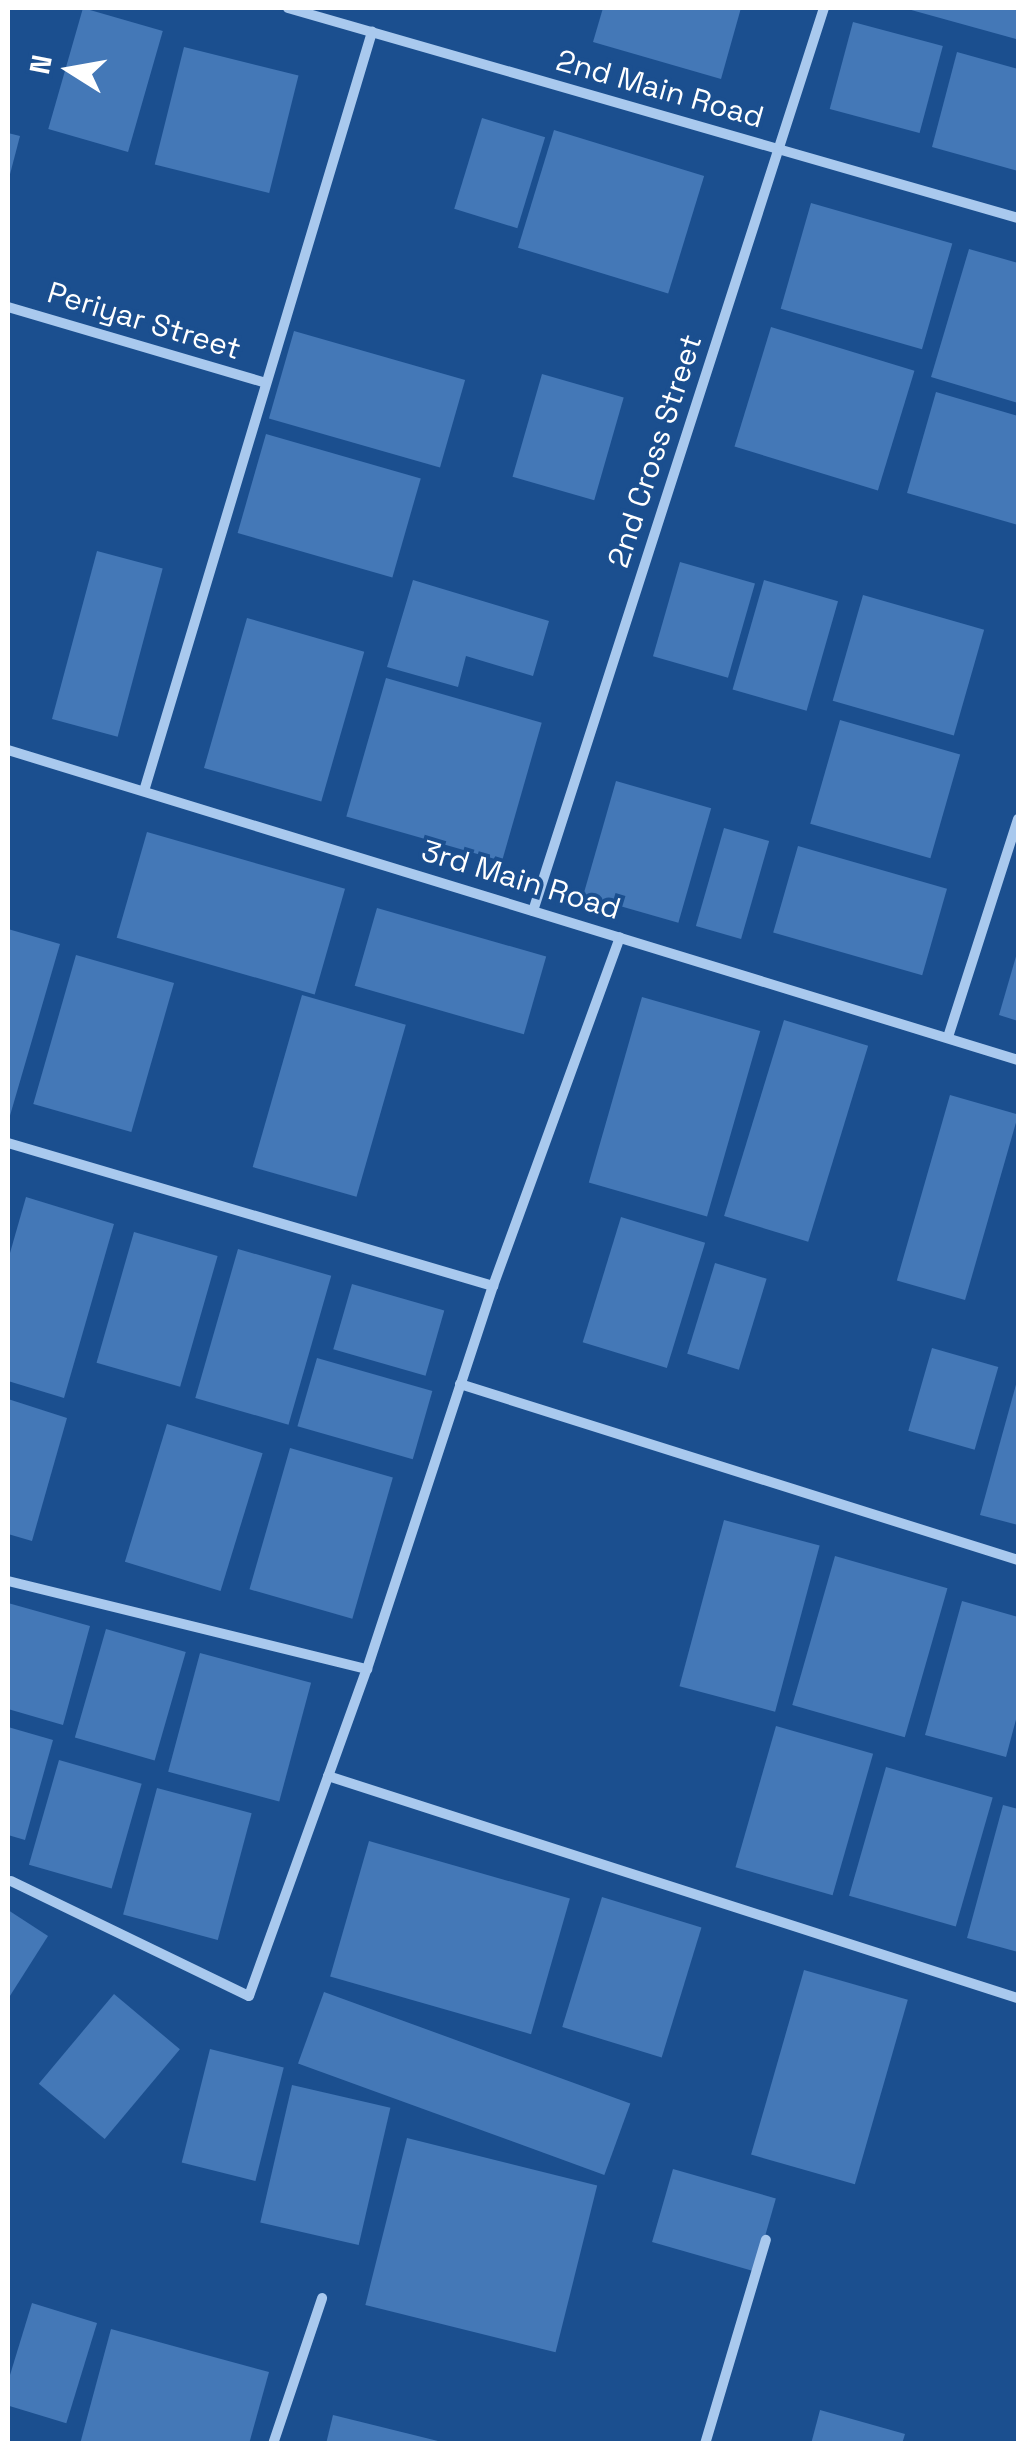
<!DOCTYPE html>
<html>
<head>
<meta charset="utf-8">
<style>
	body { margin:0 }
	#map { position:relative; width:1026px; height:2451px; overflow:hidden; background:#1b4f8f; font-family:"Space Grotesk",sans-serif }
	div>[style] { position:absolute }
	.building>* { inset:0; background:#4478b7; transform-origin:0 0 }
	.minor>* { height:10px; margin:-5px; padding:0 5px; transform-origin:5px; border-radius:5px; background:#a9c9ee }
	span { translate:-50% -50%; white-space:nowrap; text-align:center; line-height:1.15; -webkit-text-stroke:8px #1b4f8f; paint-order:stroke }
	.street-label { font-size:30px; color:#fff }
	.frame { position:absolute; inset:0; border:10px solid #fff; pointer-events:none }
	.north { position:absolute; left:20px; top:20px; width:100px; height:100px; -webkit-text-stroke:8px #1b4f8f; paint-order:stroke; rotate:281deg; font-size:28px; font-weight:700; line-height:40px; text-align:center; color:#fff }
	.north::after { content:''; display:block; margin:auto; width:35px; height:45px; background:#fff; clip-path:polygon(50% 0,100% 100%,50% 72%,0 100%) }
</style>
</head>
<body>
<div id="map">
	<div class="building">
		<i style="left:83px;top:8px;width:83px;height:126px;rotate:16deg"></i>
		<i style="clip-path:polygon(603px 8px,741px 8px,721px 79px,593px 42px)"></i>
		<i style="clip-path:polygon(904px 8px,1018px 8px,1018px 30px,1016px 39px)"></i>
		<i style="left:853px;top:22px;width:93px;height:90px;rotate:15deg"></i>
		<i style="left:184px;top:47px;width:118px;height:121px;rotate:14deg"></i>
		<i style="clip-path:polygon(957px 52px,1018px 69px,1018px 171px,932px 147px)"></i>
		<i style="left:482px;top:118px;width:66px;height:95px;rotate:17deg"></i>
		<i style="left:554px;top:130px;width:157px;height:123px;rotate:17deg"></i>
		<i style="clip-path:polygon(8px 133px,20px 136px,9px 178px,8px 178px)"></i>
		<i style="left:811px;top:203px;width:147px;height:110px;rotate:16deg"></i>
		<i style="clip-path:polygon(969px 249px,1018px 263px,1018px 403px,931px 377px)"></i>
		<i style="left:771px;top:327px;width:150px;height:125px;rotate:17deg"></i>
		<i style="left:294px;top:331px;width:178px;height:91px;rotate:16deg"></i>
		<i style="left:542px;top:374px;width:85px;height:107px;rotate:16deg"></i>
		<i style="clip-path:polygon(936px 392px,1018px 416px,1018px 525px,907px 493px)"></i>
		<i style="left:266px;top:434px;width:161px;height:103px;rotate:16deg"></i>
		<i style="left:97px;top:551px;width:68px;height:174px;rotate:15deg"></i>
		<i style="left:680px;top:562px;width:78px;height:98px;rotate:16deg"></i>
		<i style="clip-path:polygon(413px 580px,549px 621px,533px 676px,466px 656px,458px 687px,387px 667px)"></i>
		<i style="left:764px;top:580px;width:77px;height:114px;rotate:16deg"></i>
		<i style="left:863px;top:595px;width:126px;height:110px;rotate:16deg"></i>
		<i style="left:247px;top:618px;width:122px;height:156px;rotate:16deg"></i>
		<i style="left:386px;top:678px;width:162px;height:144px;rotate:16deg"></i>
		<i style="left:840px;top:720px;width:125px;height:108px;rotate:16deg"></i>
		<i style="left:616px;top:781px;width:99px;height:119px;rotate:16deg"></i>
		<i style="left:724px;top:828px;width:47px;height:102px;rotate:16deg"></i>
		<i style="left:147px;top:832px;width:206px;height:110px;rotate:16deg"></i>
		<i style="left:798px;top:846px;width:155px;height:90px;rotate:16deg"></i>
		<i style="left:377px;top:908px;width:176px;height:81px;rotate:16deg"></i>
		<i style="clip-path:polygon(8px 929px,60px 944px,9px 1119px,8px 1119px)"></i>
		<i style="clip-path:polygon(1017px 953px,1018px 953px,1018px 1021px,999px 1015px)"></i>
		<i style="left:76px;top:955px;width:102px;height:155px;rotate:16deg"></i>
		<i style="left:302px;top:995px;width:108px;height:179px;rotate:16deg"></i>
		<i style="left:642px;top:997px;width:123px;height:193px;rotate:16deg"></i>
		<i style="left:784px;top:1020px;width:88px;height:205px;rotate:17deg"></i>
		<i style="left:950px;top:1095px;width:71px;height:193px;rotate:16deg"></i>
		<i style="clip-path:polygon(26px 1197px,114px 1224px,64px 1398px,8px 1381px,8px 1260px)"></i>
		<i style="left:621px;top:1217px;width:88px;height:131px;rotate:17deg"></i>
		<i style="left:134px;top:1232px;width:87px;height:136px;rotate:16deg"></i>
		<i style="left:238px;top:1249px;width:97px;height:155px;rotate:16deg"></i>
		<i style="left:715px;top:1263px;width:54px;height:95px;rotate:17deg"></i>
		<i style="left:352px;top:1284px;width:96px;height:68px;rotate:16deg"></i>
		<i style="left:932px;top:1348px;width:69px;height:86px;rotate:16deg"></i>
		<i style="left:317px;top:1358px;width:120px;height:71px;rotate:16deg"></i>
		<i style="clip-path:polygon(1017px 1381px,1018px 1381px,1018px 1525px,980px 1515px)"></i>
		<i style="clip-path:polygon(8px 1399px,67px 1418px,32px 1541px,8px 1534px)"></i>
		<i style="left:167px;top:1424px;width:100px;height:144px;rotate:17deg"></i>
		<i style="left:290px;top:1448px;width:107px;height:147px;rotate:16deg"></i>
		<i style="left:724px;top:1520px;width:99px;height:172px;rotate:15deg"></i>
		<i style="left:835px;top:1556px;width:117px;height:155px;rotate:16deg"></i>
		<i style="clip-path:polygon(962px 1601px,1018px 1617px,1018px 1712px,1006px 1757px,925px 1735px)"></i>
		<i style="clip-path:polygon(8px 1603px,90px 1626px,63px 1725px,8px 1709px)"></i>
		<i style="left:106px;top:1629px;width:83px;height:113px;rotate:16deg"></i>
		<i style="left:200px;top:1653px;width:115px;height:123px;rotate:15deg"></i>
		<i style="left:776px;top:1726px;width:101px;height:147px;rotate:16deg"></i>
		<i style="clip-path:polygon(8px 1727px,53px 1740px,25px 1840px,8px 1835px)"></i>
		<i style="left:59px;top:1760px;width:86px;height:109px;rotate:16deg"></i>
		<i style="left:886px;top:1767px;width:111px;height:134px;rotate:16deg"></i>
		<i style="left:157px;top:1788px;width:98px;height:131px;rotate:15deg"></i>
		<i style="clip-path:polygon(1003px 1805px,1018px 1809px,1018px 1952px,967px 1938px)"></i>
		<i style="left:369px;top:1841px;width:209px;height:141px;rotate:16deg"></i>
		<i style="left:602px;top:1897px;width:104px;height:136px;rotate:17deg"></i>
		<i style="clip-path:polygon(8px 1910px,48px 1936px,8px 1999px)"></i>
		<i style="left:804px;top:1970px;width:108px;height:192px;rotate:16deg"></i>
		<i style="left:324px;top:1992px;width:326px;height:76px;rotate:20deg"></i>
		<i style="left:114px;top:1994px;width:86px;height:117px;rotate:40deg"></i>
		<i style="left:210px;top:2049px;width:76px;height:117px;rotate:14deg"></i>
		<i style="left:292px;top:2085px;width:101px;height:141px;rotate:13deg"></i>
		<i style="left:407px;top:2138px;width:196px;height:172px;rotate:14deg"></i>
		<i style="left:673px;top:2169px;width:107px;height:76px;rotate:16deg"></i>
		<i style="left:32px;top:2303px;width:68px;height:105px;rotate:17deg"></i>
		<i style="clip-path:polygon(111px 2329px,269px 2372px,249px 2444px,80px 2444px)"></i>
		<i style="clip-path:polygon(820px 2410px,905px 2434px,902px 2444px,811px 2444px)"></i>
		<i style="clip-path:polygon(333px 2415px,442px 2442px,441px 2444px,326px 2444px)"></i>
	</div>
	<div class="minor">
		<i style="left:288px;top:8px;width:760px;rotate:16.05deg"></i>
		<i style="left:8px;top:307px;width:269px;rotate:16.4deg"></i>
		<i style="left:8px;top:750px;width:1057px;rotate:17.06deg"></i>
		<i style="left:144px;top:791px;width:793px;rotate:-73.28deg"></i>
		<i style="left:533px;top:911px;width:949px;rotate:-72.14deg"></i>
		<i style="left:948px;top:1037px;width:229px;rotate:-72.2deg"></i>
		<i style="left:8px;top:1143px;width:506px;rotate:16.43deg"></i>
		<i style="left:460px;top:1384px;width:585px;rotate:17.51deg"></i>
		<i style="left:8px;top:1581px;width:370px;rotate:13.8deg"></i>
		<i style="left:367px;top:1669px;width:403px;rotate:-71.8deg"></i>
		<i style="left:493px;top:1286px;width:371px;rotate:-70deg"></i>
		<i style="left:328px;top:1776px;width:724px;rotate:17.86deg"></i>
		<i style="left:11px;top:1881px;width:264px;rotate:25.8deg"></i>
		<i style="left:249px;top:1996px;width:348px;rotate:-70.2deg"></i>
		<i style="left:273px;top:2444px;width:154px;rotate:-71.4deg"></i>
		<i style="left:705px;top:2444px;width:213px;rotate:-73.4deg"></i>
	</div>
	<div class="street-label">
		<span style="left:660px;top:89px;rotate:16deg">2nd Main Road</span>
		<span style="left:144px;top:321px;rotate:17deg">Periyar Street</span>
		<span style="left:655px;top:451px;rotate:-72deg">2nd Cross Street</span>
		<span style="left:521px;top:880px;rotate:17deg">3rd Main Road</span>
	</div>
	<div class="frame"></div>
	<div class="north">N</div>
</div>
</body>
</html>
